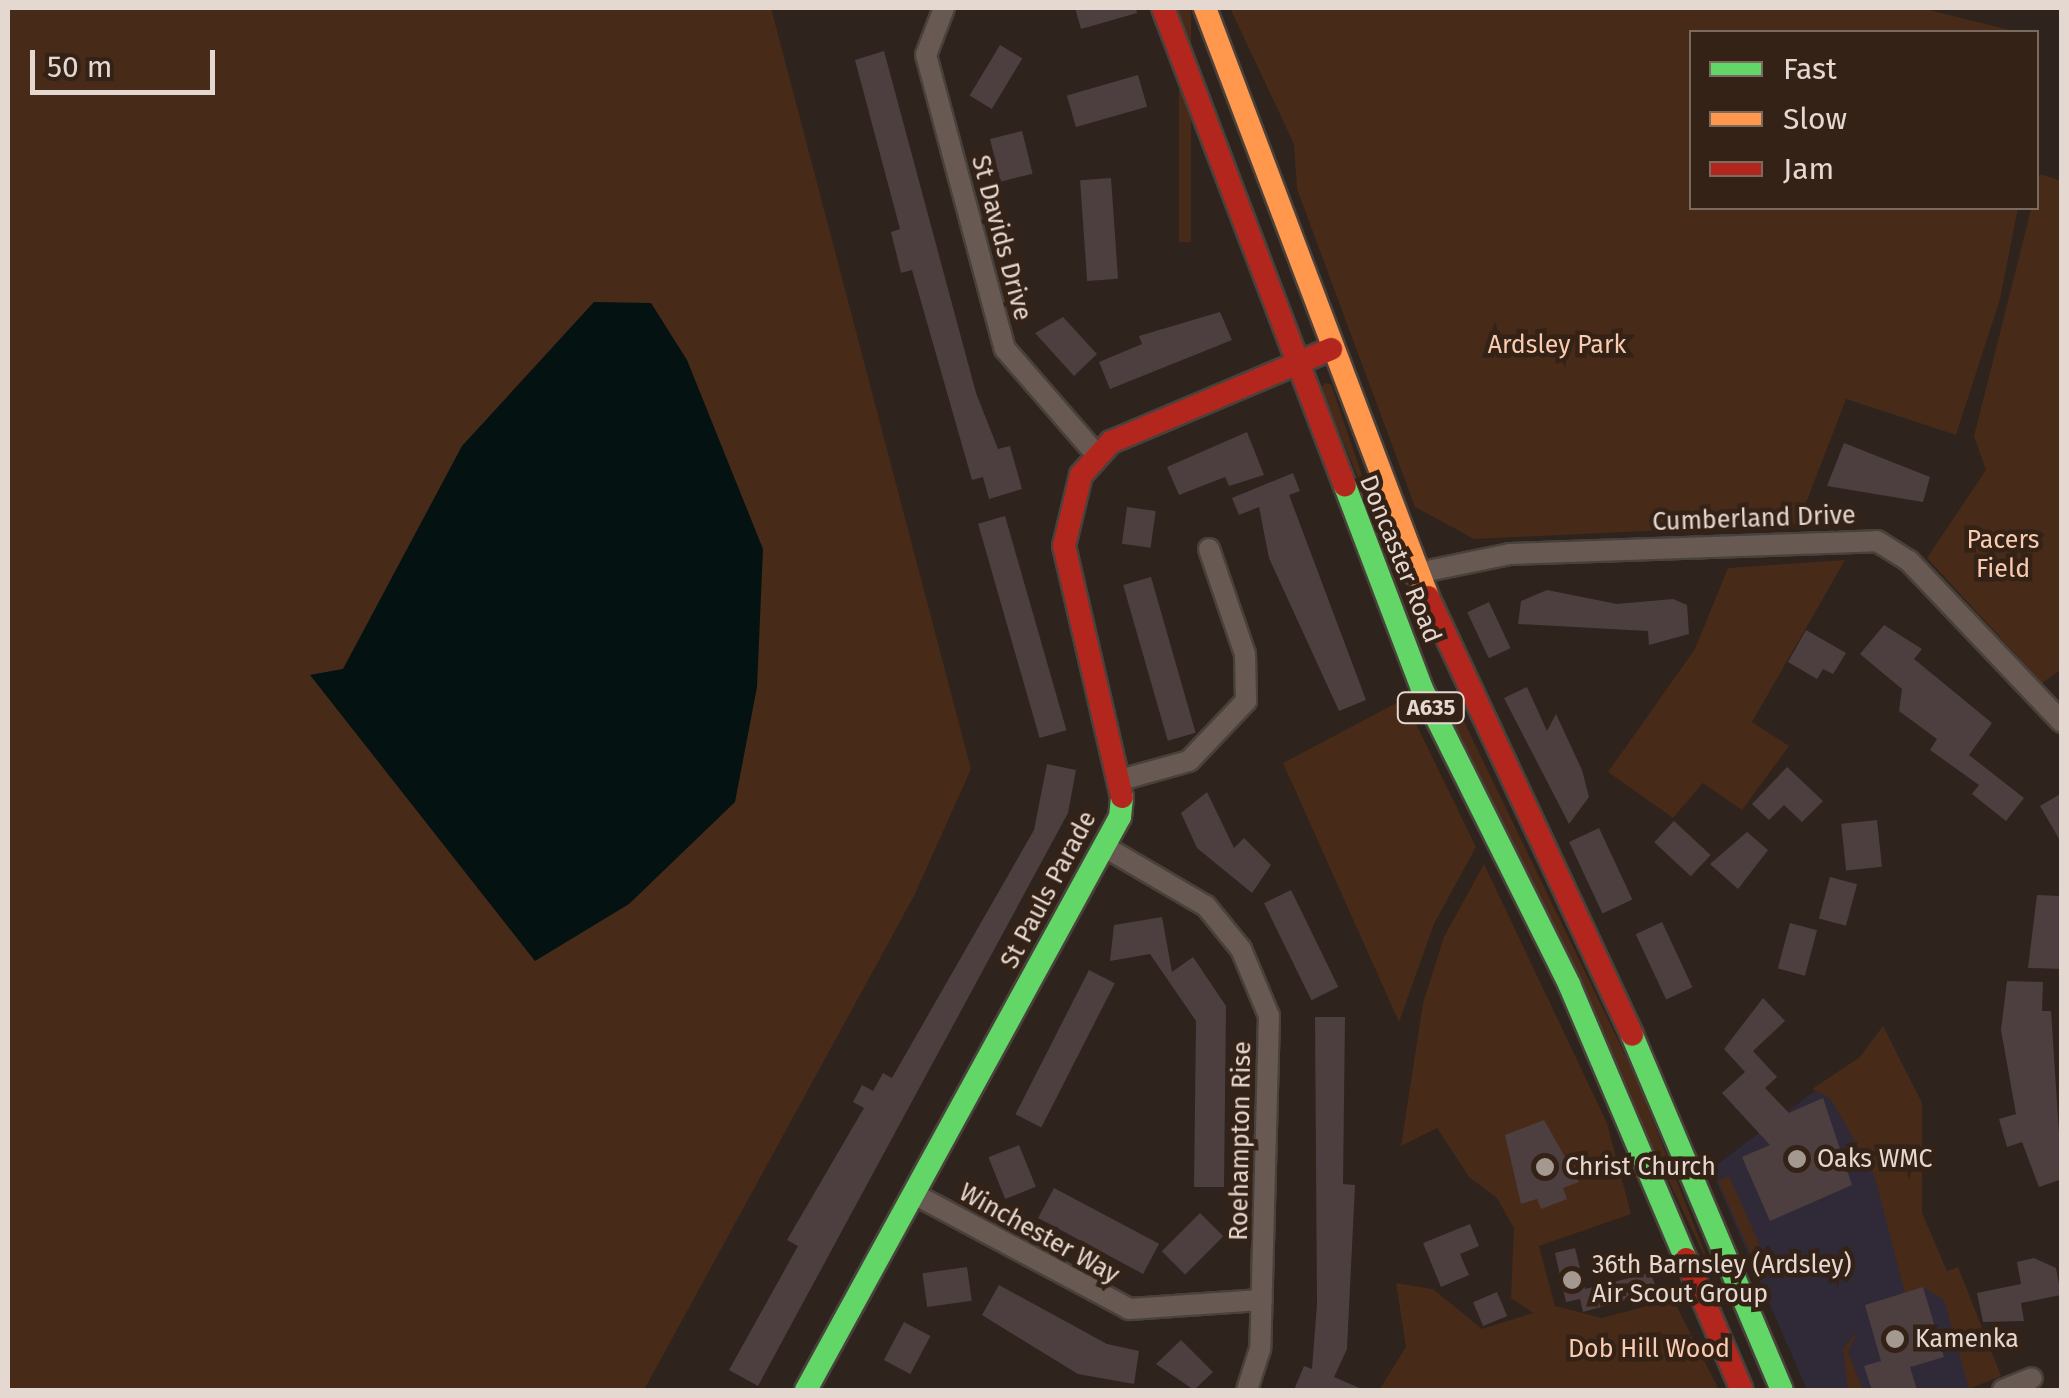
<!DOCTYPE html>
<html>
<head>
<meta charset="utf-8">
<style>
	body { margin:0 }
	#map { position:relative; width:2069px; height:1398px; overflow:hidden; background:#2e231d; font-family:"Fira Sans",sans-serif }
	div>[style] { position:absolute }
	.commercial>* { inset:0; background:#302a38 }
	.green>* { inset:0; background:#472a17; transform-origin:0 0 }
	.water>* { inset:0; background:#041212 }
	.building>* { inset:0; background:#4d3f3f; transform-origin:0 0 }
	.roads { filter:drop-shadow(2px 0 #49413b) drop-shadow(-2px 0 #49413b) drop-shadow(0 2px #49413b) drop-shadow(0 -2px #49413b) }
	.street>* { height:20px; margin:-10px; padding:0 10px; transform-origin:10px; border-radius:10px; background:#685a53 }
	.fast>* { height:22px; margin:-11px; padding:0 11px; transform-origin:11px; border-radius:11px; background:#63d668 }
	.slow>* { height:22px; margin:-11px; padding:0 11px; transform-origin:11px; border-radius:11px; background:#ff974d }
	.jam>* { height:22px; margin:-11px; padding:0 11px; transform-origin:11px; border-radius:11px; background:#b3261e }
	.dots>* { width:28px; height:28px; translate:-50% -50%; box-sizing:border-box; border:5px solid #342217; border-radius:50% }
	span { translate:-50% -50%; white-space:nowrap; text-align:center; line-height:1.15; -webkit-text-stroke:9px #342217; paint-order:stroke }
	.shield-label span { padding:2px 8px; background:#342217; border:2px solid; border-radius:8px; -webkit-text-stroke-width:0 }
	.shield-label { font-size:22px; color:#e4d8d0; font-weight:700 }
	.street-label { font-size:25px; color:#e4d8d0 }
	.park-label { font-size:25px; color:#f9cbb0 }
	.poi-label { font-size:25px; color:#e4d8d0 }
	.left { translate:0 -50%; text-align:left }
	.frame { position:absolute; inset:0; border:10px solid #e4d8d0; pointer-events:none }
	.legend { position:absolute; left:1689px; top:30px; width:350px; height:180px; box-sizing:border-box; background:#342217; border:2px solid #7a6b61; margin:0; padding:12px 18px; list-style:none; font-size:30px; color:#e4d8d0 }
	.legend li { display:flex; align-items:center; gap:20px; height:50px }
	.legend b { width:50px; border:2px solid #7a6b61 }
	.scale { position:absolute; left:30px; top:50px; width:185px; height:45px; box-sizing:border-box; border:5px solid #e4d8d0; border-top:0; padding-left:12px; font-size:30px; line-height:35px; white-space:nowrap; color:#e4d8d0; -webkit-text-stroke:8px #342217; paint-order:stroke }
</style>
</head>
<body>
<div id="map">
	<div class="commercial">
		<i style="clip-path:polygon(1883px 1026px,1922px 1103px,1922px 1213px,1947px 1271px,1958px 1267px,2001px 1376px,1966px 1390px,1807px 1390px,1711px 1169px,1860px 1057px)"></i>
	</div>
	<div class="green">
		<i style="clip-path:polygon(evenodd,8px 8px,771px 8px,971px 769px,914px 896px,644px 1390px,8px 1390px,8px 8px,343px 669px,425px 813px,311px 675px,343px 669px)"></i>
		<i style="left:1179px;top:8px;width:12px;height:234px"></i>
		<i style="clip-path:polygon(1230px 8px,1921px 8px,2018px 32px,1692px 32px,1692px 208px,2018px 208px,2000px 299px,1956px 435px,1846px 399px,1798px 524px,1474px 539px,1415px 507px,1297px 189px,1294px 144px)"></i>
		<i style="clip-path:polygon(2040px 174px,2062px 181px,2062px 669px,2042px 683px,1927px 558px,1986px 470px,1974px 436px)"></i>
		<i style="clip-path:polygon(1325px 383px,1331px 384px,1388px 551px,1321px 388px)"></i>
		<i style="clip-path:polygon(1845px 560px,1752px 722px,1789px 746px,1742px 810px,1703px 783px,1673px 818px,1608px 772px,1695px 649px,1728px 568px)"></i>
		<i style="clip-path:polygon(1404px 699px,1476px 847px,1434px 924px,1399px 1022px,1283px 763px)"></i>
		<i style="clip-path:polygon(1458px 709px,1635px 1075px,1717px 1283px,1448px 714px)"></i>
		<i style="clip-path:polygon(1484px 864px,1607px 1123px,1631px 1214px,1539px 1246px,1555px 1306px,1602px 1318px,1673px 1299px,1719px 1390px,1379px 1390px,1406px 1347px,1396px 1283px,1433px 1289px,1482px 1329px,1533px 1313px,1511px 1298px,1514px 1228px,1497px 1198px,1469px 1177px,1437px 1128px,1401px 1146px,1423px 1003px,1444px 937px)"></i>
		<i style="clip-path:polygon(1883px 1026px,1922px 1103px,1922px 1213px,1947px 1271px,1958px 1267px,2001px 1376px,1969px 1389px,1944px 1300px,1923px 1287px,1905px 1293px,1874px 1174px,1830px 1098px,1812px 1089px,1860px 1057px)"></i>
		<i style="left:1729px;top:1176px;width:95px;height:12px;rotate:66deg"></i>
		<i style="clip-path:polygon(1859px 1329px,1848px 1352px,1863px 1390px,1848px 1390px,1843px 1349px)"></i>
	</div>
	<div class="water">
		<i style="clip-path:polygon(594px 302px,651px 303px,687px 360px,763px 549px,757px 687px,735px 802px,629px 904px,535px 961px,310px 675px,343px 669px,462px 446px)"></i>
	</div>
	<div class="building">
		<i style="clip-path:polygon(1075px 8px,1136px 8px,1137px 13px,1081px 29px)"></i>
		<i style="left:1000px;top:45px;width:26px;height:59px;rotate:31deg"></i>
		<i style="clip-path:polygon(884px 51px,976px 393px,998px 449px,1010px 446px,1022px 489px,989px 499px,983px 477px,972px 480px,912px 270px,901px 273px,891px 232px,900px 229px,855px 60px)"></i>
		<i style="left:1138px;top:75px;width:33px;height:74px;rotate:74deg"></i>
		<i style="left:1022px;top:131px;width:44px;height:33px;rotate:76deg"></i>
		<i style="left:1111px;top:178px;width:101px;height:31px;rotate:86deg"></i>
		<i style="clip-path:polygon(1220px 312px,1232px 340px,1110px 389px,1099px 362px,1142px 344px,1139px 336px)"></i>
		<i style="clip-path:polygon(1063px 317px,1097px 354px,1074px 376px,1035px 333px)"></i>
		<i style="clip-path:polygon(1247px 432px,1264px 475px,1229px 486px,1225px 477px,1179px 495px,1167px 467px)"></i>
		<i style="clip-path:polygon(1844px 443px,1930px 477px,1923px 502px,1827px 486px)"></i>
		<i style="clip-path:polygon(1293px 473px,1300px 491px,1289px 495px,1366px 700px,1339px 711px,1269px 558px,1259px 507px,1239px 515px,1232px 498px)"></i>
		<i style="left:1127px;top:507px;width:29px;height:37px;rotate:8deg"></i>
		<i style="left:1005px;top:516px;width:223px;height:28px;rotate:74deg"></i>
		<i style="left:1151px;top:577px;width:162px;height:29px;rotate:74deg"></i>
		<i style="clip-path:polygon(1547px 590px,1617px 604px,1673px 599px,1687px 605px,1689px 634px,1649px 645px,1648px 631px,1518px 624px,1521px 601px)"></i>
		<i style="left:1489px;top:602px;width:51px;height:24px;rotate:65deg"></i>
		<i style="clip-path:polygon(1884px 625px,1922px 649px,1914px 659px,1992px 723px,1969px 755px,2024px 798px,2006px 821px,1972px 794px,1979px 785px,1930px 750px,1937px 739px,1899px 711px,1902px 689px,1860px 654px)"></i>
		<i style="clip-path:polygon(1806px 630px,1846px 653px,1833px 674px,1823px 669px,1817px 679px,1788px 662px)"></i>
		<i style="clip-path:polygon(1527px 687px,1547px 731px,1556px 714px,1582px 770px,1589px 797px,1569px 824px,1504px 698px)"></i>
		<i style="clip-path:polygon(1047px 764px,1076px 770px,1068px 813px,758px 1386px,729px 1370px,798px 1246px,787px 1240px,864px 1108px,853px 1102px,862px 1085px,873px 1091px,883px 1073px,892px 1078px,1034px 830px)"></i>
		<i style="clip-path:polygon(1787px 767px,1823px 801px,1802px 822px,1784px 805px,1769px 820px,1752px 804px)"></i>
		<i style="clip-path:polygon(1207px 792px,1234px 848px,1244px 838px,1271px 865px,1252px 893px,1197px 848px,1181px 813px)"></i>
		<i style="clip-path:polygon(2062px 793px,2062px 844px,2040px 806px)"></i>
		<i style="left:1877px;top:820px;width:47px;height:36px;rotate:84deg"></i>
		<i style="left:1674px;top:821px;width:50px;height:29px;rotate:43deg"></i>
		<i style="left:1599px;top:828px;width:79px;height:33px;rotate:65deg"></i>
		<i style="clip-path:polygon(1747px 832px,1768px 850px,1738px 889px,1710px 864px)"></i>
		<i style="left:1830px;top:877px;width:28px;height:43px;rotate:15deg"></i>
		<i style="left:1291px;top:890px;width:108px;height:30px;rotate:64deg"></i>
		<i style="clip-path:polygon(2037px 895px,2062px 896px,2062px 969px,2028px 968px)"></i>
		<i style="clip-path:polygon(1162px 917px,1172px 972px,1193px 957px,1226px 1006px,1224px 1187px,1194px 1187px,1196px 1021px,1150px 954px,1110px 961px,1114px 925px)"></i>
		<i style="left:1662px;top:922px;width:72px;height:29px;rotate:65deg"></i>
		<i style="left:1790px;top:923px;width:28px;height:47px;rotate:15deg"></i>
		<i style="left:1089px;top:970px;width:29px;height:162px;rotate:27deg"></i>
		<i style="clip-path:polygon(2007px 981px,2043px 982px,2042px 1011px,2051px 1011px,2062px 1179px,2039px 1187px,2022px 1142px,2007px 1147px,1999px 1119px,2016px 1114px,2001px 1030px)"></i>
		<i style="clip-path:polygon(1763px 998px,1785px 1021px,1753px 1051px,1777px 1077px,1765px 1088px,1789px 1113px,1823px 1098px,1852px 1185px,1770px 1221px,1742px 1157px,1770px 1145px,1722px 1093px,1745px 1072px,1724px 1049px)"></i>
		<i style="clip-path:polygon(1315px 1017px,1345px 1017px,1343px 1184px,1355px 1185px,1347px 1349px,1334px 1377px,1364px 1390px,1294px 1390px,1304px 1366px,1312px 1369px,1317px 1304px)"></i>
		<i style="clip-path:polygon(1544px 1120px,1579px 1182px,1563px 1188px,1567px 1199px,1541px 1209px,1537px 1199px,1521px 1204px,1505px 1135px)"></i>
		<i style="left:1019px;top:1145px;width:45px;height:33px;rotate:68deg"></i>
		<i style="left:1054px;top:1188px;width:119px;height:34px;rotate:28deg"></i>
		<i style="left:1200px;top:1213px;width:33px;height:54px;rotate:45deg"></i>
		<i style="clip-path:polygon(1470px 1224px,1479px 1246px,1460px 1254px,1469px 1275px,1441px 1287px,1423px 1243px)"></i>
		<i style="clip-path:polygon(1575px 1248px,1585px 1289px,1650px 1273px,1658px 1291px,1583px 1312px,1580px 1299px,1566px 1302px,1555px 1253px)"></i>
		<i style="clip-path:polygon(2034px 1258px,2056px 1268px,2061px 1295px,2021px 1303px,2024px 1321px,1983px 1322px,1977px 1293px,2021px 1284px,2017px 1262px)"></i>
		<i style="left:967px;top:1267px;width:34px;height:45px;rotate:82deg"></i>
		<i style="clip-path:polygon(999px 1285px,1107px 1344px,1139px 1351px,1134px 1384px,1078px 1374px,982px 1315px)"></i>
		<i style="clip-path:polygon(1923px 1287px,1944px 1357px,1910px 1367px,1917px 1390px,1872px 1390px,1864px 1366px,1881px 1361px,1865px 1305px)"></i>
		<i style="left:1497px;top:1292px;width:26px;height:26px;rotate:67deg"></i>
		<i style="left:904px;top:1322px;width:30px;height:43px;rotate:28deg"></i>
		<i style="clip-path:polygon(1181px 1340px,1213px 1372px,1194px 1390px,1156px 1364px)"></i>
	</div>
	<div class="roads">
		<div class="street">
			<i style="left:944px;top:8px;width:50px;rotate:111deg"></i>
			<i style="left:926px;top:55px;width:304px;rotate:75deg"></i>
			<i style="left:1005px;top:349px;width:139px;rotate:49.1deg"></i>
			<i style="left:1413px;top:574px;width:99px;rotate:-11.7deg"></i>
			<i style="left:1510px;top:554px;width:367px;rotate:-2deg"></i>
			<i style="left:1877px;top:541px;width:38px;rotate:32deg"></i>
			<i style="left:1909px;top:561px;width:222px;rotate:46.5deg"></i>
			<i style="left:1124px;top:779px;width:67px;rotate:-15.5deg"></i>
			<i style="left:1189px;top:761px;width:83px;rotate:-46.5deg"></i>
			<i style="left:1246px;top:701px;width:47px;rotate:-91.2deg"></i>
			<i style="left:1245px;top:654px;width:111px;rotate:-108.9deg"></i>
			<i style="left:1105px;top:847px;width:117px;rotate:30.3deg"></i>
			<i style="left:1206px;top:906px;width:55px;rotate:50.9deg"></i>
			<i style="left:1241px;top:949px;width:73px;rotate:67.3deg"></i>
			<i style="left:1269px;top:1016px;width:333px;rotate:91.5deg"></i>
			<i style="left:1260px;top:1349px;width:43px;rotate:107.6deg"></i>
			<i style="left:914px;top:1194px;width:244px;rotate:28.1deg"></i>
			<i style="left:1129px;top:1309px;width:133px;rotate:-3.9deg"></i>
			<i style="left:2003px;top:1390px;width:31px;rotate:-22deg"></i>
		</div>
		<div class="fast">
			<i style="left:1345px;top:486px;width:217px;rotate:69.2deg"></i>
			<i style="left:1422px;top:689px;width:330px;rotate:63.5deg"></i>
			<i style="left:1569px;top:984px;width:299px;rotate:67deg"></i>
			<i style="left:1632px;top:1035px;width:385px;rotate:67.1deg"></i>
			<i style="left:806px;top:1390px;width:653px;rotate:-61.28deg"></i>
			<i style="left:1120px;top:817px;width:20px;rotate:-84deg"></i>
		</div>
		<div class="slow">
			<i style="left:1205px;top:8px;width:630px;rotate:69.26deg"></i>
		</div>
		<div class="jam">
			<i style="left:1163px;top:8px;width:511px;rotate:69.16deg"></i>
			<i style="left:1428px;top:597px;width:483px;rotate:65deg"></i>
			<i style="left:1122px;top:797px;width:258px;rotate:-103deg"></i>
			<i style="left:1064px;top:546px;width:73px;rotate:-76.5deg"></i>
			<i style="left:1081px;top:475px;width:45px;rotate:-47.7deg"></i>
			<i style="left:1111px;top:442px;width:239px;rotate:-22.9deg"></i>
			<i style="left:1686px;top:1259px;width:142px;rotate:66.9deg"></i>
		</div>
	</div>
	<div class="dots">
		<i style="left:1797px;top:1159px;background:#a49991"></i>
		<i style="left:1545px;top:1167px;background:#a49991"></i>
		<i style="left:1572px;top:1280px;background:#a49991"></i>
		<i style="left:1895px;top:1339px;background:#a49991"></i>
	</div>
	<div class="shield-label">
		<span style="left:1431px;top:708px">A635</span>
	</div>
	<div class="street-label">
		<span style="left:1001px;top:238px;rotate:75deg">St Davids Drive</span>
		<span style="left:1754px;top:519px;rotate:-2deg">Cumberland Drive</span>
		<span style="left:1400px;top:559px;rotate:68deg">Doncaster Road</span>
		<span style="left:1049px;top:890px;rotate:-62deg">St Pauls Parade</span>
		<span style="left:1241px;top:1141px;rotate:-89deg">Roehampton Rise</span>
		<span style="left:1039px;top:1234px;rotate:29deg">Winchester Way</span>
	</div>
	<div class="park-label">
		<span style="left:1557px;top:345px">Ardsley Park</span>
		<span style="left:2003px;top:555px">Pacers<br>Field</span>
		<span style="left:1649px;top:1349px">Dob Hill Wood</span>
	</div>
	<div class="poi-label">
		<span class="left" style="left:1817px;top:1159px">Oaks WMC</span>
		<span class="left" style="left:1565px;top:1167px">Christ Church</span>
		<span class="left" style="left:1592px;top:1280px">36th Barnsley (Ardsley)<br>Air Scout Group</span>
		<span class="left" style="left:1915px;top:1339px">Kamenka</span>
	</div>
	<div class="frame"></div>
	<ul class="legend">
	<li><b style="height:12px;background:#63d668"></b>Fast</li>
	<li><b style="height:12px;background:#ff974d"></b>Slow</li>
	<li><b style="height:12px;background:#b3261e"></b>Jam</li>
	</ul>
	<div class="scale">50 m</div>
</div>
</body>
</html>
